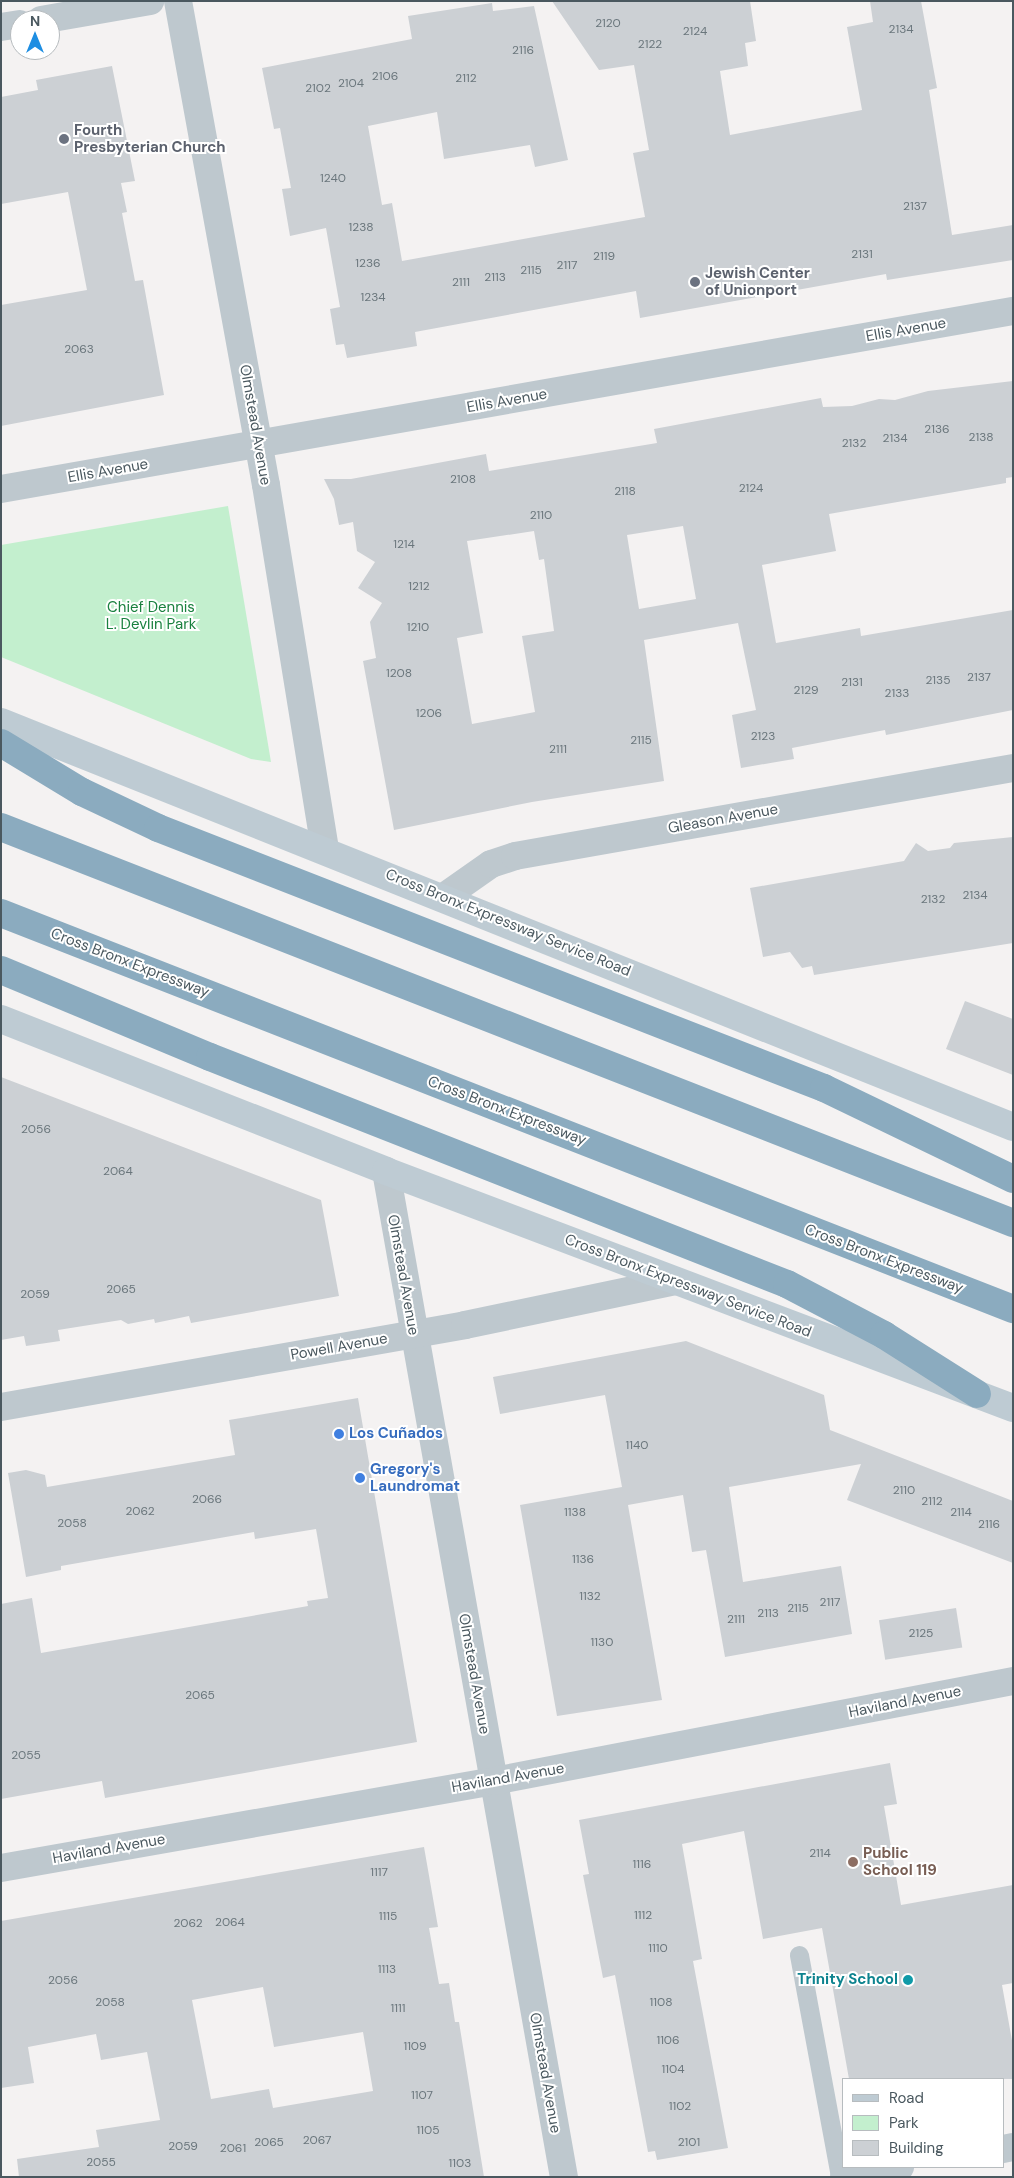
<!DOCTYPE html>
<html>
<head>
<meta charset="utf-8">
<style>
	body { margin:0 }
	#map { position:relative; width:1014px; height:2178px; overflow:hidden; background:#f4f2f2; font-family:"DM Sans",sans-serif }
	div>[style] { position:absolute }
	.green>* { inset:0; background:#c3efce }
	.building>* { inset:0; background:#ccd0d4; transform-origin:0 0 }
	.service>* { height:19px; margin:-9.5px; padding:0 9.5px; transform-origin:9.5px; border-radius:9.5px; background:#bec8ce }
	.minor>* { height:28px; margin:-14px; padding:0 14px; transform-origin:14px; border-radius:14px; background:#bec8ce }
	.secondary>* { height:28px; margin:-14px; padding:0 14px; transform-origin:14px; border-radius:14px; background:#becbd3 }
	.motorway>* { height:28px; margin:-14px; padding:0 14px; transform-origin:14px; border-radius:14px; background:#8babbf }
	.dots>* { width:14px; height:14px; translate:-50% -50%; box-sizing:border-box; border:2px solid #fff; border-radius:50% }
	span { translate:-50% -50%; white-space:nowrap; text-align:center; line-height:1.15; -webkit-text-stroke:4px #fff; paint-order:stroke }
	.number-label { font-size:12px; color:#6a767c }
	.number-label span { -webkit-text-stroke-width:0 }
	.worship-label { font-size:15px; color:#5b616d; font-weight:700 }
	.left { translate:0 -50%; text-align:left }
	.street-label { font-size:15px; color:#4a585f }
	.park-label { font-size:15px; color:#1a813f }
	.shop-label { font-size:15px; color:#366cbe; font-weight:700 }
	.education-label { font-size:15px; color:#785e54; font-weight:700 }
	.culture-label { font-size:15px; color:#0d838f; font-weight:700 }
	.right { translate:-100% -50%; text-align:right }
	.frame { position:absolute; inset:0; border:2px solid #4a585f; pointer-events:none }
	.legend { position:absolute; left:842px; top:2078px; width:162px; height:90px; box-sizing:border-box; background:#fff; border:1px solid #b7bcbf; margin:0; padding:6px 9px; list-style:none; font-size:15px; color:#4a585f }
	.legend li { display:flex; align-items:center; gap:10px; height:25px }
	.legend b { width:25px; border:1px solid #b7bcbf }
	.north { position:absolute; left:10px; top:10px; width:50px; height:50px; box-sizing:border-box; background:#fff; border:1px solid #b7bcbf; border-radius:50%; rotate:0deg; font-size:14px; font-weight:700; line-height:20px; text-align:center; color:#4a585f }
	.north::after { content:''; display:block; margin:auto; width:18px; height:22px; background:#1e8ee2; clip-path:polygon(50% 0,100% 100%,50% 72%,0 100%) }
</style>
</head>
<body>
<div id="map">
	<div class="green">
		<i style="clip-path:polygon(228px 506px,271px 762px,251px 759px,1px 657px,1px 545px)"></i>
	</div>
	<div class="building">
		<i style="clip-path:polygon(552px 1px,750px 1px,756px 41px,745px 43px,748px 66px,720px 71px,730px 135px,862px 110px,847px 27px,873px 22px,870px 1px,921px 1px,937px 88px,929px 90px,952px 235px,1013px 225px,1013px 260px,887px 280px,886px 274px,640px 318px,636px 291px,415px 332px,417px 346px,347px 358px,344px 344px,336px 345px,330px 309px,340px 307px,326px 228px,290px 236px,282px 189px,291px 188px,280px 128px,274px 129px,262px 68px,412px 39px,408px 16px,492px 3px,493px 11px,534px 6px,568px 160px,535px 167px,530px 145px,444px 159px,437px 112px,368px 126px,382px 205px,392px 203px,402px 261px,645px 217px,633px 153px,649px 150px,634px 65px,599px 70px)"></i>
		<i style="clip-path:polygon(112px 66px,135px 181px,121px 183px,127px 212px,122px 213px,135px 281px,143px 280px,164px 395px,1px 426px,1px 305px,87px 290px,68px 192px,1px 204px,1px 97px,38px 90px,36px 80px)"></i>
		<i style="clip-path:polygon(evenodd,1013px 381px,1013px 477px,1006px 478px,1006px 483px,829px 514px,836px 551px,762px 565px,776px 643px,860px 628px,861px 636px,1013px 610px,1013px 710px,886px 735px,885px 730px,792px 748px,794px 759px,741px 768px,732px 715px,756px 710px,738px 623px,644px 640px,664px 781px,532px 802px,394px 830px,363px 661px,376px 658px,370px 622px,382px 603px,358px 588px,375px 562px,357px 551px,353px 522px,339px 525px,334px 499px,324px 479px,351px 479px,486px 454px,489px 471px,657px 443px,654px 429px,821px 398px,823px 407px,852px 406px,879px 399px,895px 400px,928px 391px,1013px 381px,683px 526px,696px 599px,639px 609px,627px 535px,683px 526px,1013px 381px,534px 531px,539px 560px,544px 559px,554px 631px,522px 636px,535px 712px,472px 724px,457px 638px,483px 633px,467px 541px,534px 531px)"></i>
		<i style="clip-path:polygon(1013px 837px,1013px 943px,814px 975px,812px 966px,802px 968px,790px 952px,763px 957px,750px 888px,904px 861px,916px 843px,928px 851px,950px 848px,954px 843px)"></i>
		<i style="clip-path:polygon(965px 1001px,1013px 1019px,1013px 1075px,946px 1049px)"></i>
		<i style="clip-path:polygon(1px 1077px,321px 1200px,339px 1296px,191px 1323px,189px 1316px,155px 1323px,154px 1319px,128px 1324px,121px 1320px,58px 1330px,60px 1341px,26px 1346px,24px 1336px,1px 1340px)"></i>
		<i style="clip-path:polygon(686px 1341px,824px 1395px,830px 1430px,1013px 1501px,1013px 1563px,847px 1500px,861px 1464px,729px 1487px,743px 1582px,841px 1566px,852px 1634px,725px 1657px,706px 1550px,692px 1552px,683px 1495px,628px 1505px,662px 1700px,557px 1716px,520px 1505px,622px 1487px,605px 1395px,500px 1414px,493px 1377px)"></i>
		<i style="clip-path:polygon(358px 1398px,417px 1742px,105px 1798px,102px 1781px,1px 1799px,1px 1604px,32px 1598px,41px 1653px,308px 1606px,307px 1601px,328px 1598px,316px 1529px,255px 1539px,254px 1532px,61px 1566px,61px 1570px,26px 1577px,8px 1473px,26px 1470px,45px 1475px,47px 1487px,235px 1455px,229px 1420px)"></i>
		<i style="left:956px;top:1608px;width:40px;height:78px;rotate:81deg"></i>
		<i style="clip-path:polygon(890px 1763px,897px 1804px,884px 1806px,901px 1905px,1013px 1885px,1013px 1983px,1002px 1985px,1013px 2046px,1013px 2079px,849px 2079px,822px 1928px,763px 1939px,744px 1831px,682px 1844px,702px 1959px,693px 1961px,728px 2148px,657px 2160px,655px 2151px,648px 2152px,615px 1975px,603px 1978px,583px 1875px,589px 1874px,579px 1820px)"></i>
		<i style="clip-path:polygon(evenodd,424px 1847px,438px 1927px,429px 1928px,439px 1984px,449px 1983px,455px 2022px,459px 2022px,484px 2177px,19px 2177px,17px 2159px,99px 2147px,96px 2130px,160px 2120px,147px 2052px,101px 2060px,96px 2034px,28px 2047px,34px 2083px,1px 2088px,1px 1921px,424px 1847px,263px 1987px,274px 2047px,363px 2032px,373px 2091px,273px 2108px,269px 2089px,211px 2099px,192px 2000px,263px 1987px)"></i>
	</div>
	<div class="service">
		<i style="left:799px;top:1955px;width:226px;rotate:79.5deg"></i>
	</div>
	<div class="minor">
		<i style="left:178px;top:1px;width:492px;rotate:79.7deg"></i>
		<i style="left:266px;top:485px;width:370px;rotate:80.8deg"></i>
		<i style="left:41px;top:20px;width:111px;rotate:-9.9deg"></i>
		<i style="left:1px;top:27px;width:19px;rotate:-9deg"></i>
		<i style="left:1px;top:489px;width:1028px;rotate:-9.98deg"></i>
		<i style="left:444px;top:897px;width:57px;rotate:-35.1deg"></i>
		<i style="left:491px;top:864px;width:25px;rotate:-18deg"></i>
		<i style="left:515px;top:856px;width:506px;rotate:-10.02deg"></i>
		<i style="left:386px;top:1171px;width:1022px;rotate:79.97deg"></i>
		<i style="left:1px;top:1407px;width:471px;rotate:-10deg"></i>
		<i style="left:465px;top:1325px;width:215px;rotate:-11.8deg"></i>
		<i style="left:1px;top:1868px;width:501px;rotate:-10.01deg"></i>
		<i style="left:494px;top:1781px;width:529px;rotate:-10.91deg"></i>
		<i style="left:1003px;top:2149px;width:10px;rotate:-11deg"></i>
		<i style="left:844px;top:2177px;width:57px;rotate:-10.1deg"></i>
	</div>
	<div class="secondary">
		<i style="left:1px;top:722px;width:1090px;rotate:21.81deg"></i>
		<i style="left:1px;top:1019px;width:414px;rotate:21.5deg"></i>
		<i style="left:386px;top:1171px;width:670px;rotate:20.71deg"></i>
	</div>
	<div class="motorway">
		<i style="left:1px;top:743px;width:95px;rotate:31.2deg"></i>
		<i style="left:82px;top:792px;width:84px;rotate:25.3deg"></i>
		<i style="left:158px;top:828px;width:715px;rotate:21.33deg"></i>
		<i style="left:824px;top:1088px;width:210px;rotate:25.7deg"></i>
		<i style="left:1px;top:827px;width:1087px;rotate:21.37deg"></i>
		<i style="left:1px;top:913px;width:1087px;rotate:21.37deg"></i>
		<i style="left:1px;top:970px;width:226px;rotate:22.6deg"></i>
		<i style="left:210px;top:1057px;width:620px;rotate:21.48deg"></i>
		<i style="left:787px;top:1284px;width:110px;rotate:27.7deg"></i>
		<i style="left:884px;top:1335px;width:110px;rotate:32.4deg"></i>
	</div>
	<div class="dots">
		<i style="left:64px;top:139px;background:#6b7280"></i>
		<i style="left:695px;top:282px;background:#6b7280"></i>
		<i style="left:339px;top:1434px;background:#3f7fe0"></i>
		<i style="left:360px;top:1478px;background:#3f7fe0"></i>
		<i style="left:853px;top:1862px;background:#8d6e63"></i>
		<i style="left:908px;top:1980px;background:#0f9aa8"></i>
	</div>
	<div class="number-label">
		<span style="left:608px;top:24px">2120</span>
		<span style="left:901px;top:30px">2134</span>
		<span style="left:695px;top:32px">2124</span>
		<span style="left:650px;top:45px">2122</span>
		<span style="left:523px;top:51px">2116</span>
		<span style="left:385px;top:77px">2106</span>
		<span style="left:466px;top:79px">2112</span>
		<span style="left:351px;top:84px">2104</span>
		<span style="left:318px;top:89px">2102</span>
		<span style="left:333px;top:179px">1240</span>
		<span style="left:915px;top:207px">2137</span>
		<span style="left:361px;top:228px">1238</span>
		<span style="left:862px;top:255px">2131</span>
		<span style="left:604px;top:257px">2119</span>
		<span style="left:368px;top:264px">1236</span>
		<span style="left:567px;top:266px">2117</span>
		<span style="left:531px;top:271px">2115</span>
		<span style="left:495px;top:278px">2113</span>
		<span style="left:461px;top:283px">2111</span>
		<span style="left:373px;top:298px">1234</span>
		<span style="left:79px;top:350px">2063</span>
		<span style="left:937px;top:430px">2136</span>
		<span style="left:981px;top:438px">2138</span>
		<span style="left:895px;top:439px">2134</span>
		<span style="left:854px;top:444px">2132</span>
		<span style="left:463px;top:480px">2108</span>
		<span style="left:751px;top:489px">2124</span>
		<span style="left:625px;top:492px">2118</span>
		<span style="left:541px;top:516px">2110</span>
		<span style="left:404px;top:545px">1214</span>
		<span style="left:419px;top:587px">1212</span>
		<span style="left:418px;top:628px">1210</span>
		<span style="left:399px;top:674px">1208</span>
		<span style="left:979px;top:678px">2137</span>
		<span style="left:938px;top:681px">2135</span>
		<span style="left:852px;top:683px">2131</span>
		<span style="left:806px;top:691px">2129</span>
		<span style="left:897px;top:694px">2133</span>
		<span style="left:429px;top:714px">1206</span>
		<span style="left:763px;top:737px">2123</span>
		<span style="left:641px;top:741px">2115</span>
		<span style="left:558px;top:750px">2111</span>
		<span style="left:975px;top:896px">2134</span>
		<span style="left:933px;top:900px">2132</span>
		<span style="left:36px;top:1130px">2056</span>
		<span style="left:118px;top:1172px">2064</span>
		<span style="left:121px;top:1290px">2065</span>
		<span style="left:35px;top:1295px">2059</span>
		<span style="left:637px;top:1446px">1140</span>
		<span style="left:904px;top:1491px">2110</span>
		<span style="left:207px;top:1500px">2066</span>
		<span style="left:932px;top:1502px">2112</span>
		<span style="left:140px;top:1512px">2062</span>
		<span style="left:575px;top:1513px">1138</span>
		<span style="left:961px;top:1513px">2114</span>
		<span style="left:72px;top:1524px">2058</span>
		<span style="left:989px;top:1525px">2116</span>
		<span style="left:583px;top:1560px">1136</span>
		<span style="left:590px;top:1597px">1132</span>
		<span style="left:830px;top:1603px">2117</span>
		<span style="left:798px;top:1609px">2115</span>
		<span style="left:768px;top:1614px">2113</span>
		<span style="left:736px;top:1620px">2111</span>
		<span style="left:921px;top:1634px">2125</span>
		<span style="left:602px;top:1643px">1130</span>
		<span style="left:200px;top:1696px">2065</span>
		<span style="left:26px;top:1756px">2055</span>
		<span style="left:820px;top:1854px">2114</span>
		<span style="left:642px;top:1865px">1116</span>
		<span style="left:379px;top:1873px">1117</span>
		<span style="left:643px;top:1916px">1112</span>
		<span style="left:388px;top:1917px">1115</span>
		<span style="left:230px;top:1923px">2064</span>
		<span style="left:188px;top:1924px">2062</span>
		<span style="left:658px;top:1949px">1110</span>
		<span style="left:387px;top:1970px">1113</span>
		<span style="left:63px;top:1981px">2056</span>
		<span style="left:110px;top:2003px">2058</span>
		<span style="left:661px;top:2003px">1108</span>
		<span style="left:398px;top:2009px">1111</span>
		<span style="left:668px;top:2041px">1106</span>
		<span style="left:415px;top:2047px">1109</span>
		<span style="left:673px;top:2070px">1104</span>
		<span style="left:422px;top:2096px">1107</span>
		<span style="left:680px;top:2107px">1102</span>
		<span style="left:428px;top:2131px">1105</span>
		<span style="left:317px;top:2141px">2067</span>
		<span style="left:269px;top:2143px">2065</span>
		<span style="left:689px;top:2143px">2101</span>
		<span style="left:183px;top:2147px">2059</span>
		<span style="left:233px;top:2149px">2061</span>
		<span style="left:101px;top:2163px">2055</span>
		<span style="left:460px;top:2164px">1103</span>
	</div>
	<div class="worship-label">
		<span class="left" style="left:74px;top:139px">Fourth<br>Presbyterian Church</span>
		<span class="left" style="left:705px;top:282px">Jewish Center<br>of Unionport</span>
	</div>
	<div class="street-label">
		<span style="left:906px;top:330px;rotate:-10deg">Ellis Avenue</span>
		<span style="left:507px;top:401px;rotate:-10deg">Ellis Avenue</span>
		<span style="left:255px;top:425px;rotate:80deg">Olmstead Avenue</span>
		<span style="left:108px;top:471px;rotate:-10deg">Ellis Avenue</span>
		<span style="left:723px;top:819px;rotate:-10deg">Gleason Avenue</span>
		<span style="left:508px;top:923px;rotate:22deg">Cross Bronx Expressway Service Road</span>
		<span style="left:130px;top:963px;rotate:21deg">Cross Bronx Expressway</span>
		<span style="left:507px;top:1111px;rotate:21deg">Cross Bronx Expressway</span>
		<span style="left:884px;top:1259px;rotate:21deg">Cross Bronx Expressway</span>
		<span style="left:403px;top:1275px;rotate:80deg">Olmstead Avenue</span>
		<span style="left:688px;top:1286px;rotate:21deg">Cross Bronx Expressway Service Road</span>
		<span style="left:339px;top:1347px;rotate:-10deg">Powell Avenue</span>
		<span style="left:474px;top:1674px;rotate:80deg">Olmstead Avenue</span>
		<span style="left:905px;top:1702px;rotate:-11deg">Haviland Avenue</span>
		<span style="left:508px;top:1778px;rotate:-10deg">Haviland Avenue</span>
		<span style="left:109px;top:1849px;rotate:-10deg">Haviland Avenue</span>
		<span style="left:545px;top:2073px;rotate:80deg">Olmstead Avenue</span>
	</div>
	<div class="park-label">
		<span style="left:151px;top:616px">Chief Dennis<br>L. Devlin Park</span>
	</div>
	<div class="shop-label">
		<span class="left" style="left:349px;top:1434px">Los Cuñados</span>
		<span class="left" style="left:370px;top:1478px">Gregory's<br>Laundromat</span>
	</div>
	<div class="education-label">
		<span class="left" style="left:863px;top:1862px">Public<br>School 119</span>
	</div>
	<div class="culture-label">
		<span class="right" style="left:898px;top:1980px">Trinity School</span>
	</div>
	<div class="frame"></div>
	<ul class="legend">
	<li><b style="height:6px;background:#becbd3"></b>Road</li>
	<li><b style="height:14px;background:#c3efce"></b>Park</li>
	<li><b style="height:14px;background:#ccd0d4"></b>Building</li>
	</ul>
	<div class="north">N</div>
</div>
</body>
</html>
